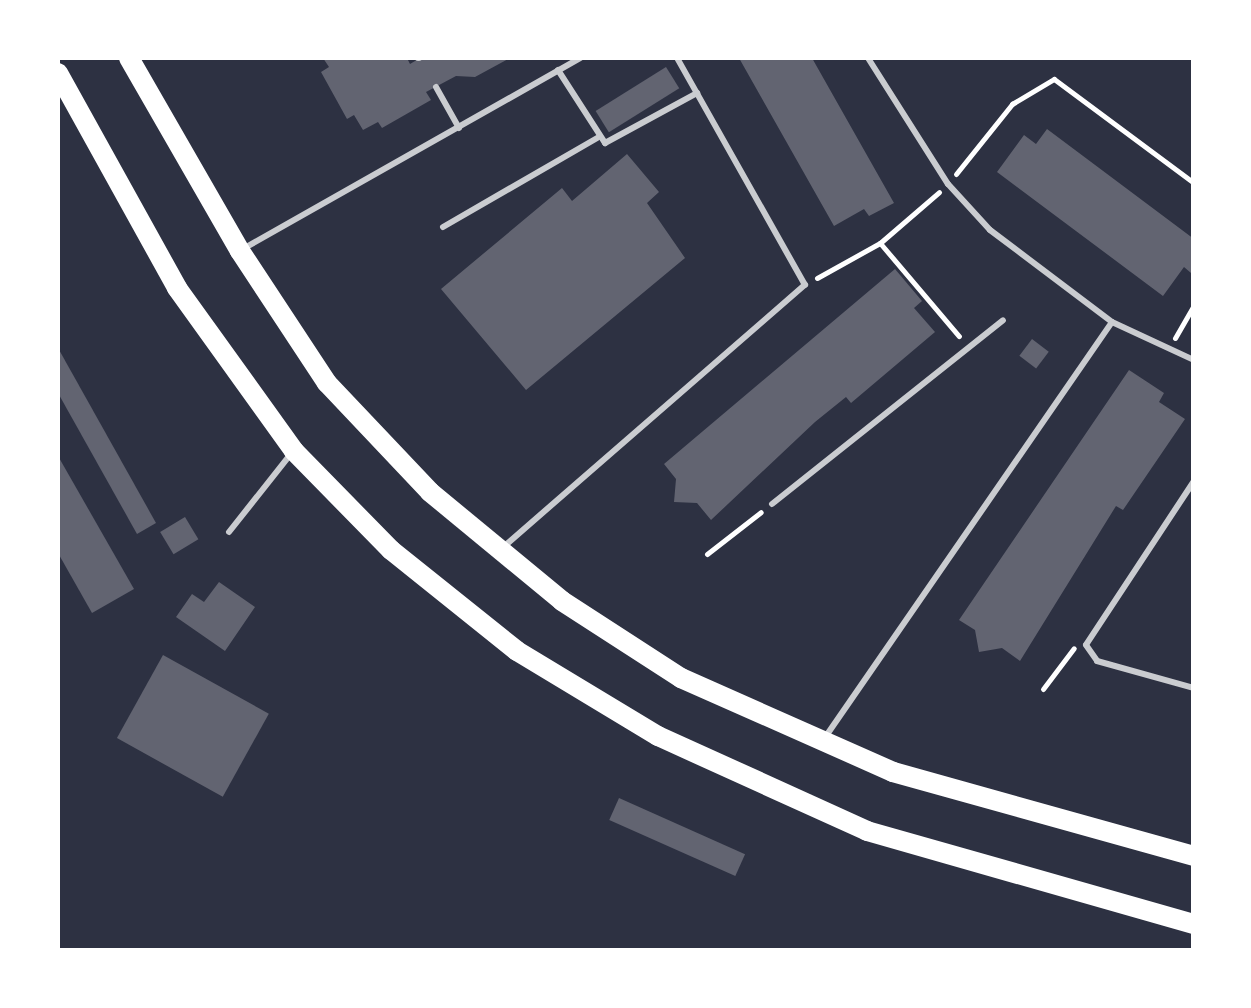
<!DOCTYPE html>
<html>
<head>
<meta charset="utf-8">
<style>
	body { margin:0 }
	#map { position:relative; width:1251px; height:1008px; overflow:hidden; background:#2d3142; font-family:"Nunito Sans",sans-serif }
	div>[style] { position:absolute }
	.building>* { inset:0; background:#626471; transform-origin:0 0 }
	.path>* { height:5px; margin:-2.5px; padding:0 2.5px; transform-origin:2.5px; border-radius:2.5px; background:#fff }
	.service>* { height:6px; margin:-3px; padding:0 3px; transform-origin:3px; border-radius:3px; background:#caccd0 }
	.primary>* { height:20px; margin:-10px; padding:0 10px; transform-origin:10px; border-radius:10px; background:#fff }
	span { translate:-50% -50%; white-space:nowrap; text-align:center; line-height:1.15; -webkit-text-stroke:8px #fff; paint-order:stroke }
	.frame { position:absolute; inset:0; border:60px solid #fff; pointer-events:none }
</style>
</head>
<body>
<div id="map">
	<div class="building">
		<i style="clip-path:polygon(323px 58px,407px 58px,410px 64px,420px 58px,510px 58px,475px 77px,456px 76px,426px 92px,431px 100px,382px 128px,378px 122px,363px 130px,354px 115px,347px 119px,321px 72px,329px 67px)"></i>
		<i style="clip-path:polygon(739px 58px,812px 58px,894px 203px,869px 216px,864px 209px,834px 226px)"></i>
		<i style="left:666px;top:67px;width:25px;height:83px;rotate:58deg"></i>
		<i style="clip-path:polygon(1047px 129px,1194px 239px,1191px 273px,1184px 267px,1163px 296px,997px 172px,1024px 135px,1036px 144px)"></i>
		<i style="clip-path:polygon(627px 154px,659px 192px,647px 203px,685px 258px,526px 390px,441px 289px,562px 188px,572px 201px)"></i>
		<i style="clip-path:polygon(895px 269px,922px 301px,914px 308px,935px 332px,851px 403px,846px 397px,815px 422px,711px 520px,697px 503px,674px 502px,676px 479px,664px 464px)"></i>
		<i style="left:1032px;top:339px;width:21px;height:21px;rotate:37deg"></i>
		<i style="clip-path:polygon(58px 348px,156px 523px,137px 534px,58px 393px)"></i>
		<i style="clip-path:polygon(1129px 370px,1164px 393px,1159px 402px,1185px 419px,1123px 510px,1116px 506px,1020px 661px,1002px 648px,979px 652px,975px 630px,959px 620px)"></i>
		<i style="clip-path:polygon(58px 456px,134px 589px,92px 613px,58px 553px)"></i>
		<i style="left:185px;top:517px;width:26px;height:29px;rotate:59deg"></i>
		<i style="clip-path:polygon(219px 582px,255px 607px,225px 651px,176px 617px,192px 594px,204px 602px)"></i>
		<i style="left:163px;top:655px;width:121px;height:95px;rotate:29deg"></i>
		<i style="left:619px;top:798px;width:138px;height:24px;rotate:24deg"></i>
	</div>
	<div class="path">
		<i style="left:956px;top:174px;width:90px;rotate:-51.3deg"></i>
		<i style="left:1012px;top:104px;width:49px;rotate:-30.8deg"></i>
		<i style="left:1054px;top:79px;width:174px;rotate:36.6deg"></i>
		<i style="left:880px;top:243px;width:122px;rotate:49.7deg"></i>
		<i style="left:817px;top:278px;width:72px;rotate:-29.1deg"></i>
		<i style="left:880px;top:243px;width:78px;rotate:-40.8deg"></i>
		<i style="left:1175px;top:338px;width:38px;rotate:-60deg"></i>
		<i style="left:707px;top:554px;width:68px;rotate:-37.9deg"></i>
		<i style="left:1043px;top:689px;width:51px;rotate:-52.9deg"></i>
	</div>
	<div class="service">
		<i style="left:418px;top:58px;width:1px"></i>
		<i style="left:868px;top:58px;width:149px;rotate:57.6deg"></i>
		<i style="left:948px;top:184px;width:62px;rotate:47.6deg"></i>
		<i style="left:990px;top:230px;width:153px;rotate:37deg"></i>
		<i style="left:1112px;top:322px;width:90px;rotate:24.9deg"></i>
		<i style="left:558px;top:70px;width:87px;rotate:57.2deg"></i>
		<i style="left:605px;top:143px;width:105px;rotate:-28.5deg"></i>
		<i style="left:436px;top:87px;width:47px;rotate:60.7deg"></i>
		<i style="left:443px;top:227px;width:178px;rotate:-30deg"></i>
		<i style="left:241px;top:250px;width:390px;rotate:-29.5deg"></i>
		<i style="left:1194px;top:481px;width:196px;rotate:123.4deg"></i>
		<i style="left:1086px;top:645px;width:19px;rotate:55deg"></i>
		<i style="left:1097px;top:661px;width:101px;rotate:15.6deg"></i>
		<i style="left:772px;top:504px;width:295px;rotate:-38.5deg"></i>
		<i style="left:229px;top:532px;width:98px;rotate:-51.6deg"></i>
		<i style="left:501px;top:549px;width:403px;rotate:-41deg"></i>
		<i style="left:805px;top:285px;width:261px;rotate:-119.4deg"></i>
		<i style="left:826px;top:736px;width:503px;rotate:-55.36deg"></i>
	</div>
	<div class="primary">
		<i style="left:129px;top:58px;width:223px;rotate:60.1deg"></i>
		<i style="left:240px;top:251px;width:158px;rotate:56.6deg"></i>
		<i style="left:327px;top:383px;width:150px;rotate:46.6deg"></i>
		<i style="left:430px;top:492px;width:171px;rotate:39.5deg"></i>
		<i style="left:562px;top:601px;width:142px;rotate:32.9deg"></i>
		<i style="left:681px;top:678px;width:232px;rotate:23.9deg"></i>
		<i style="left:893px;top:772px;width:313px;rotate:15.6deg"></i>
		<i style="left:58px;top:73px;width:246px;rotate:61deg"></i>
		<i style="left:177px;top:288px;width:201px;rotate:54.3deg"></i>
		<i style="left:294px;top:451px;width:139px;rotate:45.6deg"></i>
		<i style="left:391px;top:550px;width:161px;rotate:38.7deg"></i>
		<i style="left:517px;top:651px;width:165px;rotate:31.1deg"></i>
		<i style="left:658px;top:736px;width:230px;rotate:24.4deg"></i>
		<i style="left:867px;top:831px;width:340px;rotate:15.9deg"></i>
	</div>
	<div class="frame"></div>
</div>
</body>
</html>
